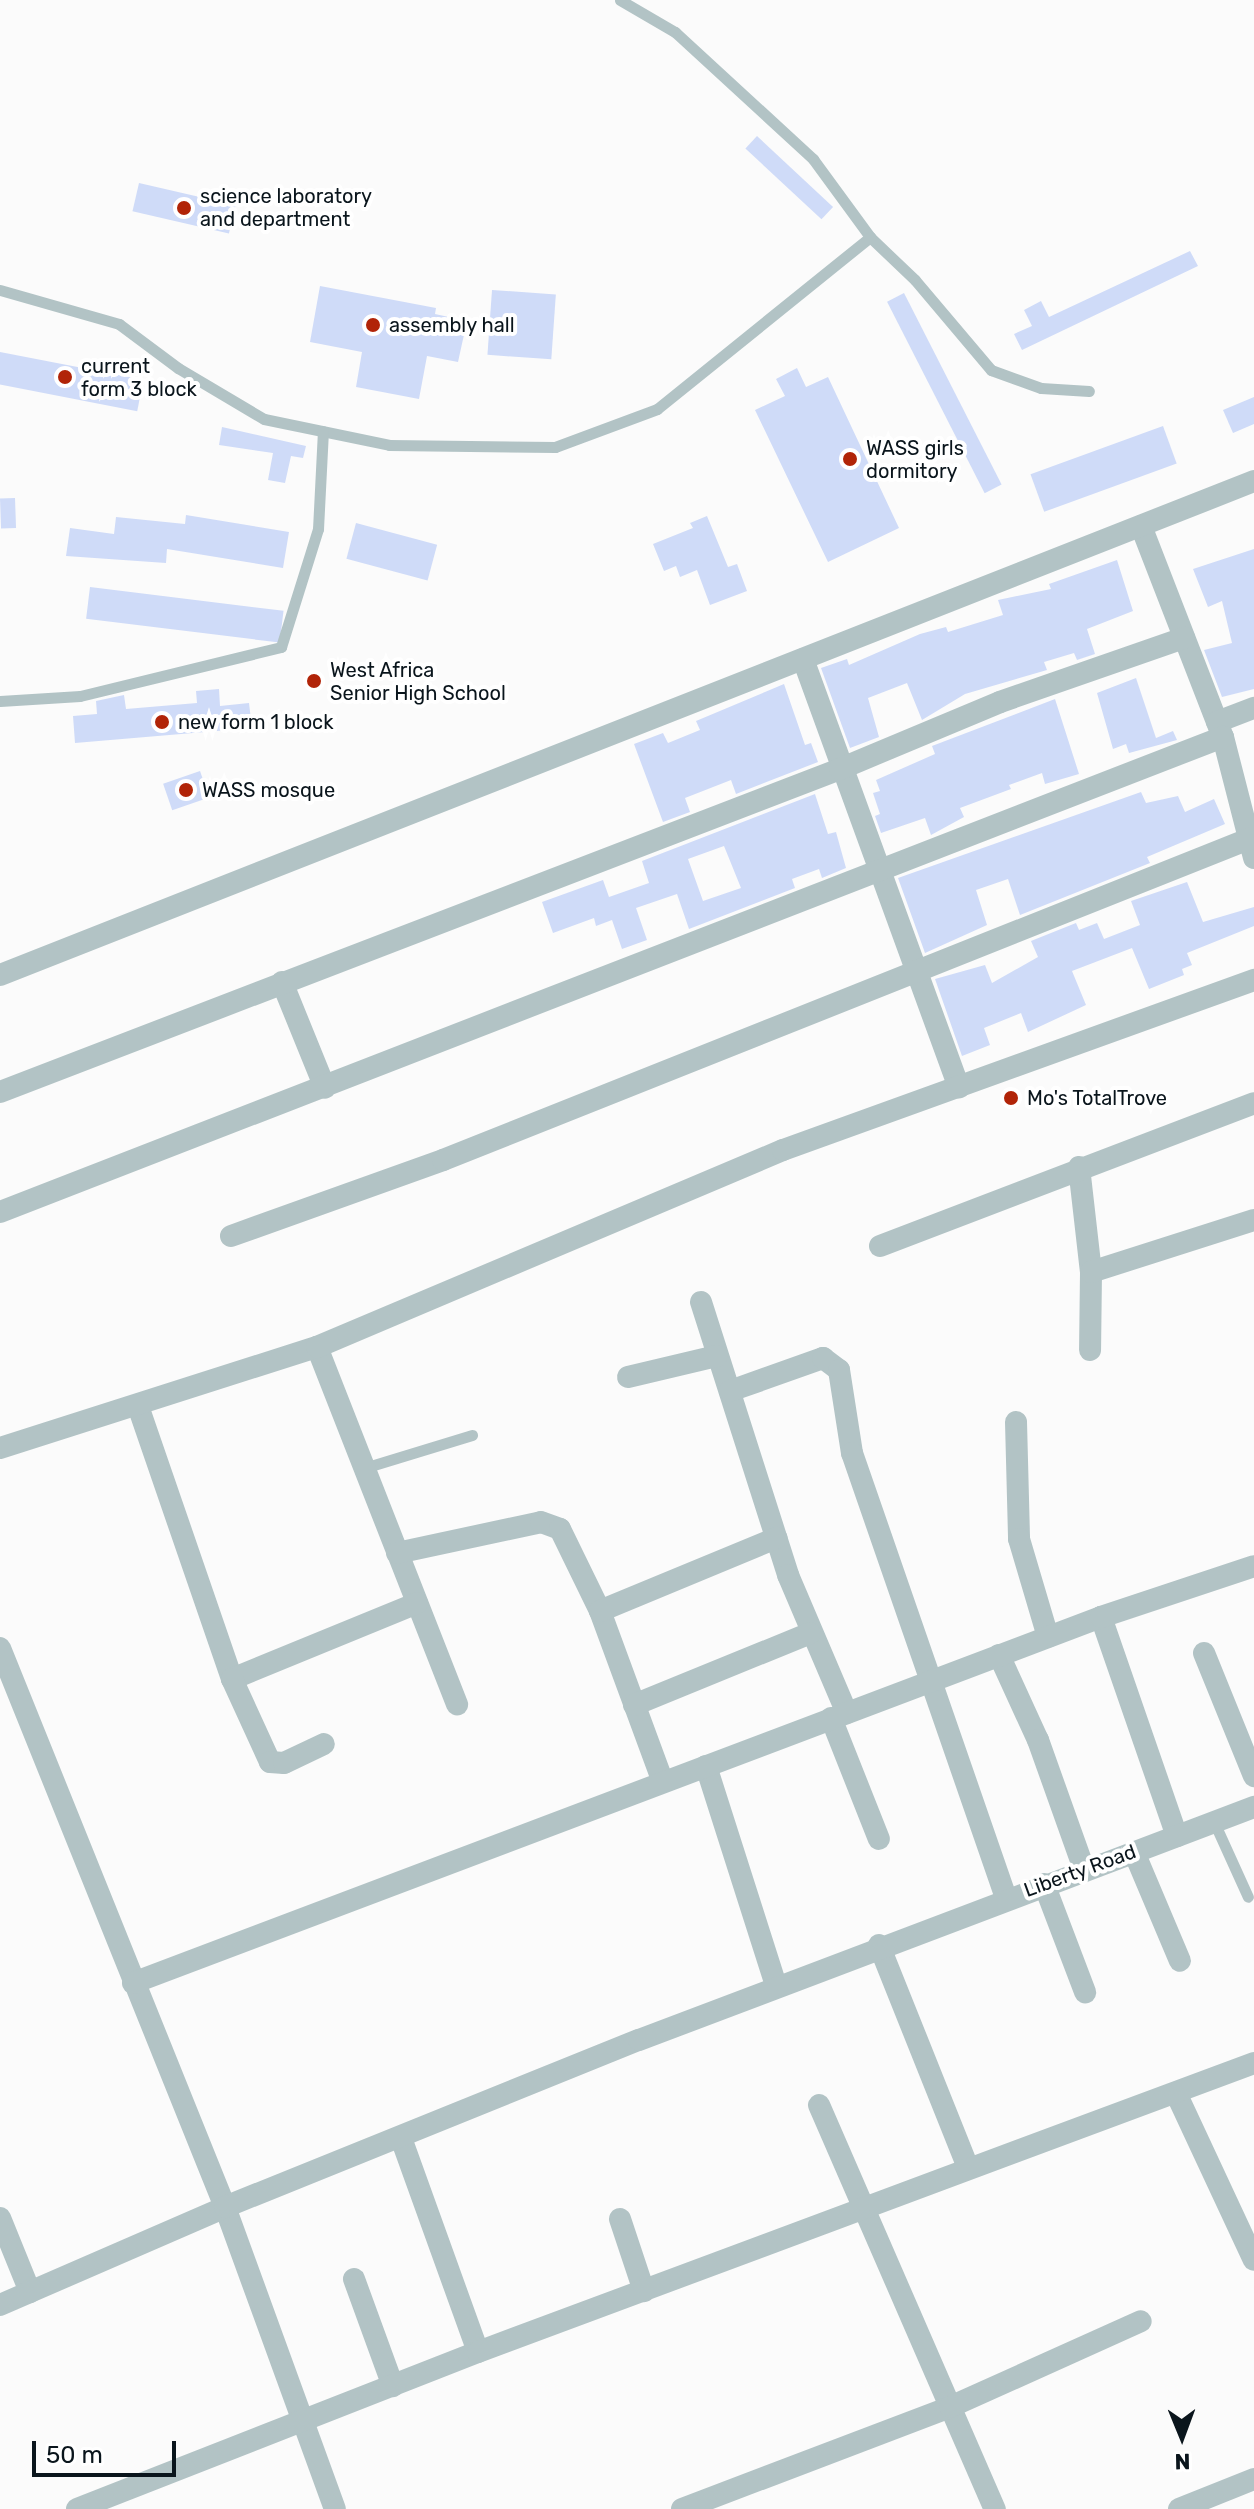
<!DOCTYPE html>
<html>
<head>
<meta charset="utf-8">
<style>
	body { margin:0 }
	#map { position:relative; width:1254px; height:2509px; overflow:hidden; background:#fbfbfb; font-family:Rubik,sans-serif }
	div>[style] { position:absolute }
	.building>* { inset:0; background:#cfdbf8; transform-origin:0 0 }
	.service>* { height:11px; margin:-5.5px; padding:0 5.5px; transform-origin:5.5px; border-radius:5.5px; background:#b2c3c5 }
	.minor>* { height:22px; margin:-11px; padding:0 11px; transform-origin:11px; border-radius:11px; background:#b2c3c5 }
	.dots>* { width:22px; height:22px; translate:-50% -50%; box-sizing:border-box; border:4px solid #fff; border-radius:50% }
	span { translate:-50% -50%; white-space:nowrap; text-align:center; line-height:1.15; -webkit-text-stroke:8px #fff; paint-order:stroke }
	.poi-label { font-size:20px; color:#0a151c }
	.left { translate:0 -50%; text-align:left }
	.street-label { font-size:20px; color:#0a151c }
	.north { position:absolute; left:1142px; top:2397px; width:80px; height:80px; -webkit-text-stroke:6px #fff; paint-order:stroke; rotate:179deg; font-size:22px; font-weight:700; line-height:32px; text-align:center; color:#0a151c }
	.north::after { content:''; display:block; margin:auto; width:28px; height:36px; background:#0a151c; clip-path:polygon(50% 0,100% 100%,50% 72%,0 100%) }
	.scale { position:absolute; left:32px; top:2441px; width:144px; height:36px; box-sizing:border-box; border:4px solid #0a151c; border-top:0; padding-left:10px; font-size:24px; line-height:28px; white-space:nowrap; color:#0a151c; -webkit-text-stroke:6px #fff; paint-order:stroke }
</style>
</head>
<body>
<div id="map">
	<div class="building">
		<i style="left:757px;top:136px;width:104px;height:17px;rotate:43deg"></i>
		<i style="left:139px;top:183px;width:99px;height:29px;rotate:13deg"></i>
		<i style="clip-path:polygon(1190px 251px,1198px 266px,1022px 350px,1014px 334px,1032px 326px,1024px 310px,1041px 301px,1049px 317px)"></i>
		<i style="clip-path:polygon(320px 286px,436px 308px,435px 314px,467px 321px,458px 362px,427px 356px,419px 399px,356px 387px,362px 352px,310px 342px)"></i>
		<i style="left:492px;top:290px;width:64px;height:65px;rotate:4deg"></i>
		<i style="left:904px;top:293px;width:215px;height:19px;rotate:63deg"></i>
		<i style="left:0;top:352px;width:146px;height:32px;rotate:11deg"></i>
		<i style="clip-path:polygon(797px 368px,806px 387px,828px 377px,899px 528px,828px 562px,755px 410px,785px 396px,776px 379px)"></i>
		<i style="clip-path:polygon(1254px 397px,1254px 424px,1233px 433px,1223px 410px)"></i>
		<i style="left:1163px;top:426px;width:40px;height:141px;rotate:70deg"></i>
		<i style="clip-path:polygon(222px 427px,306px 446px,303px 458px,291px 456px,285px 483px,268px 480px,273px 453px,219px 445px)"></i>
		<i style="left:15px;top:498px;width:30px;height:15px;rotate:88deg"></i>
		<i style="clip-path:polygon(186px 515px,289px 532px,283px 568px,167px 549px,166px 563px,66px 556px,70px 528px,114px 534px,116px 517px,185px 524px)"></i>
		<i style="clip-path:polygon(707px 516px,728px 567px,737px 564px,747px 591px,710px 605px,697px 570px,680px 577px,676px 566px,664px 571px,653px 544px,693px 528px,690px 523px)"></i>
		<i style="left:356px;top:523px;width:84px;height:37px;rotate:15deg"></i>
		<i style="clip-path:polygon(1254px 549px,1254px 689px,1222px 697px,1204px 650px,1232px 643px,1222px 601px,1208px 607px,1193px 569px)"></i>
		<i style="clip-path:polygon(1117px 560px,1133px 611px,1087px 629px,1095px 654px,1077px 660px,1074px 653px,1044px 662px,1047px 670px,965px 694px,922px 720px,907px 683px,868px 698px,879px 737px,850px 748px,821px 668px,847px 659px,849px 665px,920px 634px,946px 627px,948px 632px,1003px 615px,998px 600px,1051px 589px,1049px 584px)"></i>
		<i style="left:90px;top:587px;width:195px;height:32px;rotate:7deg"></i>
		<i style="clip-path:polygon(1136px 678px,1156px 738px,1173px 731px,1177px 740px,1129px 753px,1126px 744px,1113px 749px,1097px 693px)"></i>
		<i style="clip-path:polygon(784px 684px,805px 745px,811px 743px,818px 762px,736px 794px,731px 780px,685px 798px,690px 812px,663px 822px,634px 744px,663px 733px,668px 743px,700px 730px,696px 721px)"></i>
		<i style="clip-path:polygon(219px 689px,220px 706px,249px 703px,252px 728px,75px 743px,73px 716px,97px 714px,96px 701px,124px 695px,126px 709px,197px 703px,196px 691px)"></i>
		<i style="clip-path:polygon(1055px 699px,1079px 774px,1045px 784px,1042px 773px,1009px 785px,1011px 789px,960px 808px,964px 817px,931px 835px,925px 818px,881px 833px,875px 816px,880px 814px,873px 793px,880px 791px,876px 780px,935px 754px,932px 746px)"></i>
		<i style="left:200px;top:771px;width:28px;height:39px;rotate:71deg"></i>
		<i style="clip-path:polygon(1141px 792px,1146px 803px,1178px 796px,1185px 812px,1214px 799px,1225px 824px,1147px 857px,1150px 863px,1020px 915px,1008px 879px,976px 890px,987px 925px,925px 953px,898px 878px)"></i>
		<i style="clip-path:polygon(evenodd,815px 794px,828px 834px,836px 832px,846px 868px,822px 878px,819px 869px,792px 879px,795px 888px,689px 929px,677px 894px,636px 908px,647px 940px,622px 949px,612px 920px,596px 926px,594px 918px,553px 933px,542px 902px,603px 880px,609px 897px,649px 883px,642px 861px,815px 794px,724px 846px,741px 888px,703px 901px,688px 859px,724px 846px)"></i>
		<i style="clip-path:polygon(1187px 882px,1203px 922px,1254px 907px,1254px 926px,1187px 953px,1192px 965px,1182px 969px,1184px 975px,1149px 989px,1132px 948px,1072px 971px,1086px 1005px,1028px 1032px,1021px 1013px,984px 1028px,990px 1045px,962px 1056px,935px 979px,985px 965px,992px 983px,1038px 957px,1031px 941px,1076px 923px,1079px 930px,1097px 923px,1104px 939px,1140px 925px,1131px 901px)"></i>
	</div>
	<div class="service">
		<i style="left:620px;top:0;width:64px;rotate:30.2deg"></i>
		<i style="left:675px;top:32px;width:188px;rotate:42.6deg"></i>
		<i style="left:813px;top:159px;width:97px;rotate:53.8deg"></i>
		<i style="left:870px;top:237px;width:62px;rotate:43.7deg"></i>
		<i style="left:915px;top:280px;width:118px;rotate:49.8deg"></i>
		<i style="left:991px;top:370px;width:53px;rotate:19.8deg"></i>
		<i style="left:1041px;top:388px;width:48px;rotate:3.6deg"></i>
		<i style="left:0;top:290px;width:124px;rotate:15.9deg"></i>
		<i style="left:119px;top:324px;width:74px;rotate:36.7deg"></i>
		<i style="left:178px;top:368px;width:100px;rotate:30.7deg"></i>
		<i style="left:264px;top:419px;width:128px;rotate:11.7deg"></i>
		<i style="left:389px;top:445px;width:166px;rotate:0.7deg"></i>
		<i style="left:555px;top:447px;width:109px;rotate:-20.4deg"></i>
		<i style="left:657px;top:409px;width:274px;rotate:-38.9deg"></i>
		<i style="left:0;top:701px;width:80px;rotate:-3.6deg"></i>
		<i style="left:80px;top:696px;width:207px;rotate:-13.7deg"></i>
		<i style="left:281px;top:647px;width:124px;rotate:-72.6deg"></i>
		<i style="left:318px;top:529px;width:98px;rotate:-87.1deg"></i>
		<i style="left:364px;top:1468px;width:113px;rotate:-17deg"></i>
		<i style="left:1214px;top:1822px;width:82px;rotate:65.6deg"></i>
	</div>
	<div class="minor">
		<i style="left:1141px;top:526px;width:226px;rotate:68.8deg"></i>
		<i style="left:1223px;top:737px;width:125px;rotate:75.6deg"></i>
		<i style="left:803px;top:659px;width:456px;rotate:70deg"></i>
		<i style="left:1217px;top:722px;width:40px;rotate:-21deg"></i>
		<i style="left:0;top:975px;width:1348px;rotate:-21.5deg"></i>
		<i style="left:282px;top:982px;width:114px;rotate:67.9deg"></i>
		<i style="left:0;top:1092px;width:900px;rotate:-21.03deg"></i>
		<i style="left:840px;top:769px;width:173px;rotate:-22.7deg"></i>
		<i style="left:1000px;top:702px;width:195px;rotate:-19.2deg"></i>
		<i style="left:1079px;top:1167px;width:106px;rotate:83.5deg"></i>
		<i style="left:1091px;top:1272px;width:78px;rotate:90.7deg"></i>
		<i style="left:0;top:1212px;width:1312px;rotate:-21.23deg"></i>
		<i style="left:231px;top:1236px;width:225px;rotate:-19.7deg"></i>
		<i style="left:443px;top:1160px;width:868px;rotate:-21.72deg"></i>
		<i style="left:880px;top:1246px;width:400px;rotate:-20.9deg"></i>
		<i style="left:1091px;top:1272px;width:171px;rotate:-17.7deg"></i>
		<i style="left:701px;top:1302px;width:287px;rotate:72.3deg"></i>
		<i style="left:788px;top:1575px;width:150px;rotate:66.9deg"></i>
		<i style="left:317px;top:1347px;width:384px;rotate:68.6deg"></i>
		<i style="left:628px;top:1377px;width:91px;rotate:-13.3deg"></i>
		<i style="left:730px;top:1391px;width:99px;rotate:-19.5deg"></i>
		<i style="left:823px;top:1358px;width:20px;rotate:37deg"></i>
		<i style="left:839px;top:1370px;width:84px;rotate:81.1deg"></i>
		<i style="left:852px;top:1453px;width:471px;rotate:70.9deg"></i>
		<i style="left:138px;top:1406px;width:289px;rotate:71deg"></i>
		<i style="left:232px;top:1679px;width:200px;rotate:-22.3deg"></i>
		<i style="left:1016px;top:1422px;width:117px;rotate:88.5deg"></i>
		<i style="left:1019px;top:1539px;width:102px;rotate:73.5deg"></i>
		<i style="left:0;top:1448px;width:333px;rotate:-17.7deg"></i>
		<i style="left:317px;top:1347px;width:506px;rotate:-22.92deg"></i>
		<i style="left:783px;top:1150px;width:501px;rotate:-19.85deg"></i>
		<i style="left:397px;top:1553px;width:147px;rotate:-12.1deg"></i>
		<i style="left:541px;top:1522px;width:20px;rotate:20deg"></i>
		<i style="left:560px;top:1529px;width:91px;rotate:64deg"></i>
		<i style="left:600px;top:1611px;width:182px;rotate:69.8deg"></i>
		<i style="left:600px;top:1611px;width:191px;rotate:-22.5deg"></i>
		<i style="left:1101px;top:1617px;width:232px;rotate:70.9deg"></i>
		<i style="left:0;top:1648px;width:603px;rotate:68.07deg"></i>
		<i style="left:225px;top:2207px;width:321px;rotate:70deg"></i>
		<i style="left:1204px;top:1653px;width:133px;rotate:67.9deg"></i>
		<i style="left:999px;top:1655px;width:94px;rotate:65.4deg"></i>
		<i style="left:1038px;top:1740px;width:137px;rotate:70.4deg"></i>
		<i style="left:232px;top:1679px;width:91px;rotate:65.4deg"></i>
		<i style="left:270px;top:1762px;width:14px;rotate:4deg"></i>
		<i style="left:284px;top:1763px;width:44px;rotate:-25.4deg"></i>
		<i style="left:634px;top:1705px;width:190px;rotate:-22.2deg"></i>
		<i style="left:831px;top:1718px;width:130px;rotate:68.4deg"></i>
		<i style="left:706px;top:1766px;width:231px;rotate:72.3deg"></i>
		<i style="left:1134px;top:1852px;width:118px;rotate:67.1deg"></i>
		<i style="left:1044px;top:1884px;width:116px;rotate:69.2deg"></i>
		<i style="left:879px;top:1945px;width:240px;rotate:68.2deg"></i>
		<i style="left:133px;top:1983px;width:1035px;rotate:-20.71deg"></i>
		<i style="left:1101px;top:1617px;width:161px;rotate:-18.4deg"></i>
		<i style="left:1176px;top:2093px;width:184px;rotate:65deg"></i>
		<i style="left:819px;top:2105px;width:441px;rotate:66.5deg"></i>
		<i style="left:401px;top:2138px;width:227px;rotate:70.2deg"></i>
		<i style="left:0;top:2218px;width:80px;rotate:67.9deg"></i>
		<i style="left:620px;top:2219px;width:76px;rotate:71.6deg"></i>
		<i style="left:354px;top:2279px;width:114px;rotate:70deg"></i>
		<i style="left:0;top:2305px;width:245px;rotate:-23.5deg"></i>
		<i style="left:225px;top:2207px;width:446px;rotate:-22deg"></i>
		<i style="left:639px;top:2040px;width:658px;rotate:-20.75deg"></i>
		<i style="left:77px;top:2509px;width:431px;rotate:-21.4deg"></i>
		<i style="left:478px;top:2352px;width:828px;rotate:-20.43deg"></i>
		<i style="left:682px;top:2509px;width:287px;rotate:-20.8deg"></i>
		<i style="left:950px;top:2407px;width:209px;rotate:-24.2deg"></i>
		<i style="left:1179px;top:2509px;width:81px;rotate:-21.8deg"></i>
	</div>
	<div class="dots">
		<i style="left:184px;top:208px;background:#b12408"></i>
		<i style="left:373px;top:325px;background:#b12408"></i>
		<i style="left:65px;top:377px;background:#b12408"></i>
		<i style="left:850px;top:459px;background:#b12408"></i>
		<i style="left:314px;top:681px;background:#b12408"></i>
		<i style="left:162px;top:722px;background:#b12408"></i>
		<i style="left:186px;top:790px;background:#b12408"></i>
		<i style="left:1011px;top:1098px;background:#b12408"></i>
	</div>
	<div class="poi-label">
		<span class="left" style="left:200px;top:208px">science laboratory<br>and department</span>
		<span class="left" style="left:389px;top:325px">assembly hall</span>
		<span class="left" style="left:81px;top:378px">current<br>form 3 block</span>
		<span class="left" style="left:866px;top:460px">WASS girls<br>dormitory</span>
		<span class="left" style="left:330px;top:682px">West Africa<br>Senior High School</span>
		<span class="left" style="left:178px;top:722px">new form 1 block</span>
		<span class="left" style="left:202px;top:790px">WASS mosque</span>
		<span class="left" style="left:1027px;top:1098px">Mo's TotalTrove</span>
	</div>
	<div class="street-label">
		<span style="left:1080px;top:1871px;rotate:-20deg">Liberty Road</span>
	</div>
	<div class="north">N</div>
	<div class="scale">50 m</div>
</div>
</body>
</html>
